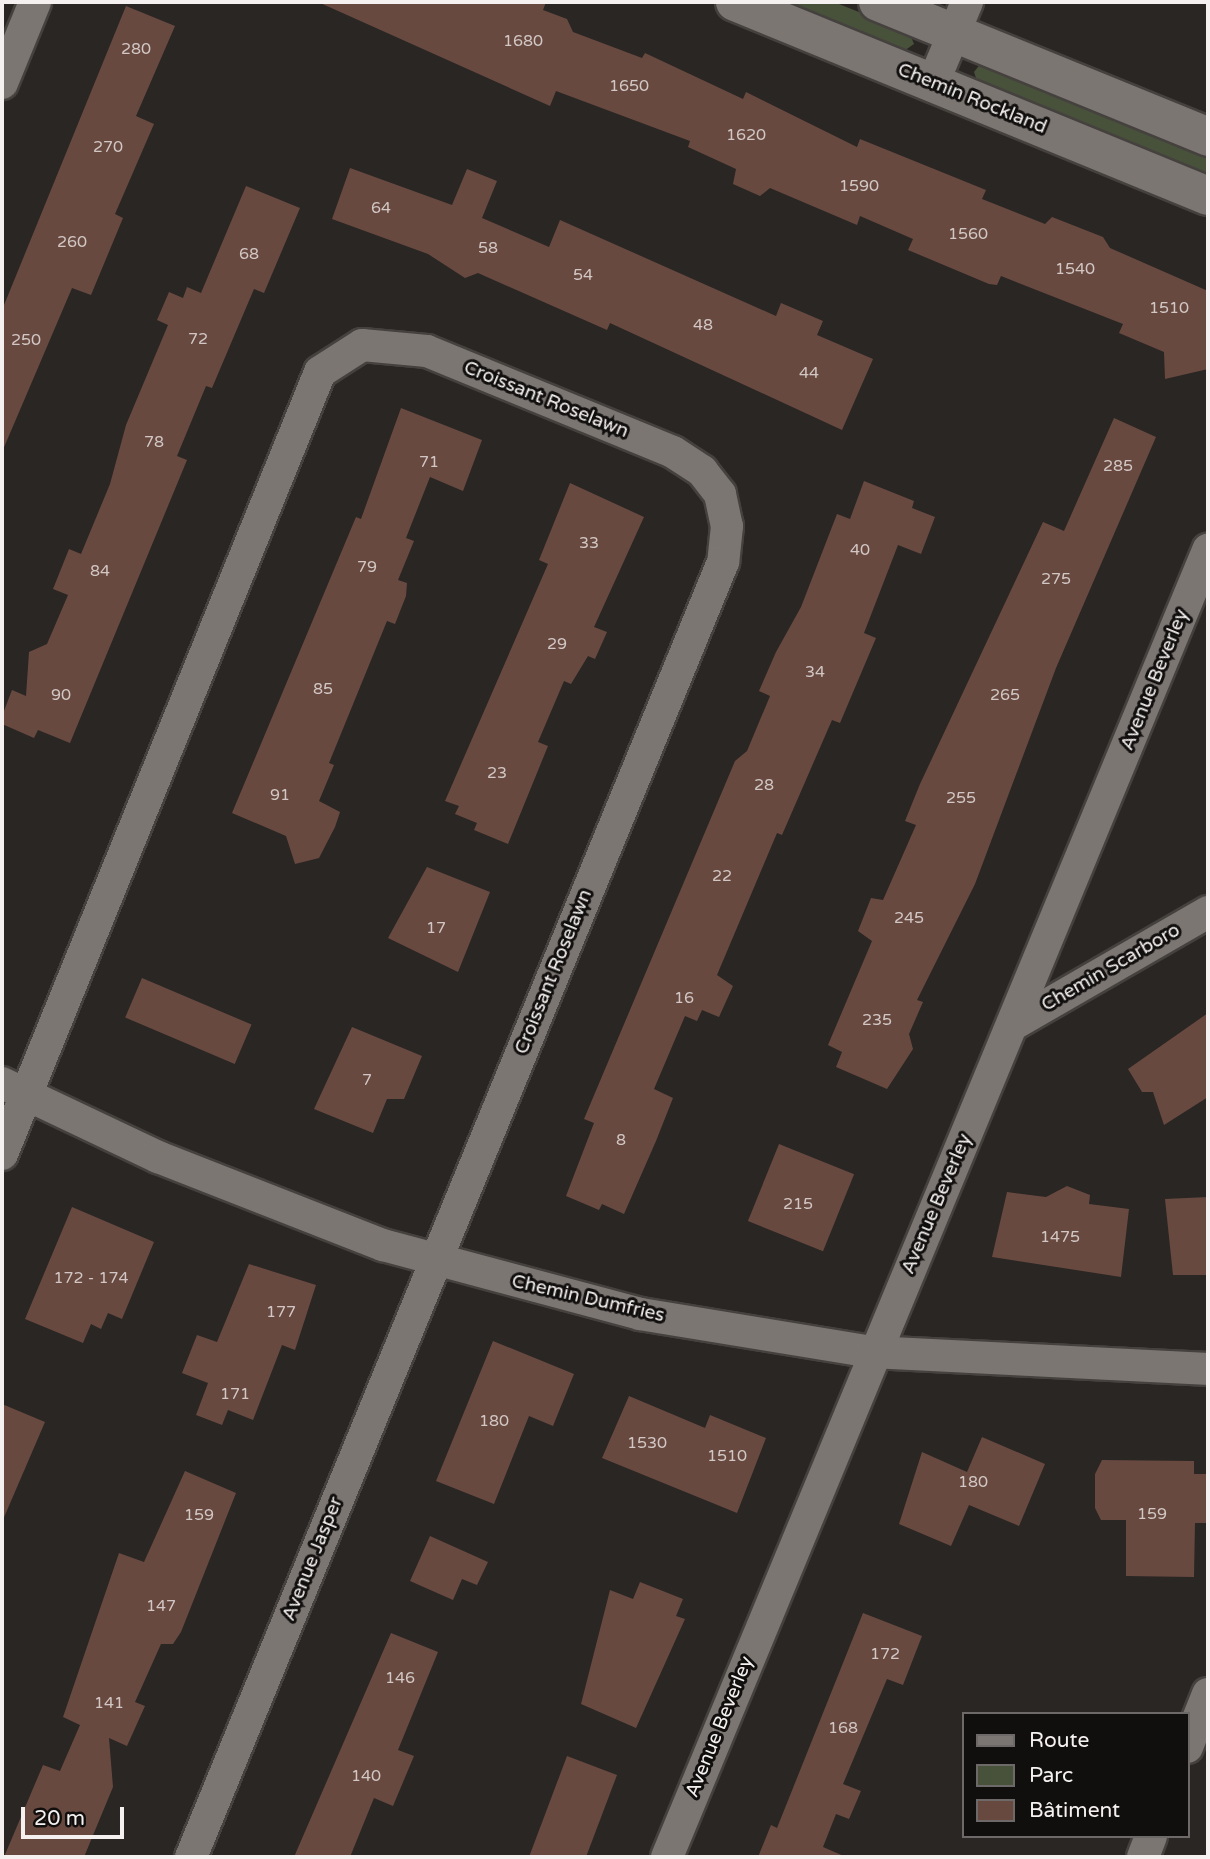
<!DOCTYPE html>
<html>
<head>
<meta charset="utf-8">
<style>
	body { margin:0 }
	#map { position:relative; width:1210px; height:1859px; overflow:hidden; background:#2a2623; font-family:"Varela Round",sans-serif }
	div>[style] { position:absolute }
	.green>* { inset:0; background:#48513a }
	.building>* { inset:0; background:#684940; transform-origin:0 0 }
	.roads { filter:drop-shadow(2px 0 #45413e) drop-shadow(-2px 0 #45413e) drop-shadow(0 2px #45413e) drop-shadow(0 -2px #45413e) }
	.street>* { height:32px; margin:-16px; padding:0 16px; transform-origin:16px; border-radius:16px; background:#7c7673 }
	.secondary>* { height:38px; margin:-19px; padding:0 19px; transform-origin:19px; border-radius:19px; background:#7c7673 }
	span { translate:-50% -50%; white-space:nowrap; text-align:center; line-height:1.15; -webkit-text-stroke:6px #110f0e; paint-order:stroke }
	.number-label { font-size:16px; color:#d2c7c4 }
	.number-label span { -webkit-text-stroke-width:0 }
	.street-label { font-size:19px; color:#f5f1f0 }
	.frame { position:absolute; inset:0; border:4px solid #f5f1f0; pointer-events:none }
	.legend { position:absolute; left:962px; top:1712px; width:228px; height:126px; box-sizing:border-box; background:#110f0e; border:2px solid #6c6968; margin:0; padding:9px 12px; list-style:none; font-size:21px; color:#f5f1f0 }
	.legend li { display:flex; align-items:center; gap:14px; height:35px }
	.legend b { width:35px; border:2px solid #6c6968 }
	.scale { position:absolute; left:21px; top:1807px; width:103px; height:32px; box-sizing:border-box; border:4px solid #f5f1f0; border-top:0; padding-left:9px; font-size:21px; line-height:24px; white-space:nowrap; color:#f5f1f0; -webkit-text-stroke:5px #110f0e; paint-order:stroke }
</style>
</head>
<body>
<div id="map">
	<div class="green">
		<i style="clip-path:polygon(782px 2px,834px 2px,909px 32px,914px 44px,904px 51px)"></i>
		<i style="clip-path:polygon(981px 63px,1208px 155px,1208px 178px,978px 84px,974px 72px)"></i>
	</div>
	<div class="building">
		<i style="clip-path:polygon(318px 2px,546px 2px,543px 10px,567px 19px,573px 32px,642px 58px,645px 53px,743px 99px,746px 92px,857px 147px,860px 139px,986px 190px,982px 199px,1045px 224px,1052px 217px,1103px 237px,1110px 248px,1208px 291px,1208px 369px,1165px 379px,1164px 352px,1119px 333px,1123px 324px,1001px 276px,997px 285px,989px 284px,908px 250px,913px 239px,860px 216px,857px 225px,770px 188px,760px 196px,733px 184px,736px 169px,688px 147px,690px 141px,556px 91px,550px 106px)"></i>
		<i style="clip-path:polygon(126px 6px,175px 26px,136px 116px,154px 124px,115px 214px,123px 218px,91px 295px,72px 288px,2px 452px,2px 310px)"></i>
		<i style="clip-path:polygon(350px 168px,452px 205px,467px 169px,497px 181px,482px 218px,549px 247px,560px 220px,776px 316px,781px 303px,823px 321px,817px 335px,873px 359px,842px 430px,610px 323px,607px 330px,478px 273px,465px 278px,428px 254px,332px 219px)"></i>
		<i style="clip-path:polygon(246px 186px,300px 208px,264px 293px,254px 289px,212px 388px,206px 386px,177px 456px,187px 460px,70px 743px,38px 730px,34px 738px,2px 724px,2px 716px,12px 690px,26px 696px,29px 652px,47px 644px,68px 595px,53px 589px,69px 549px,81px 554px,110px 484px,126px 425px,168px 325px,157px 320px,169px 292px,183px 298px,187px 287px,201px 293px)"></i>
		<i style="clip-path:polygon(401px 408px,482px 440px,463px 491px,430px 477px,406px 538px,414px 541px,398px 580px,407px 583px,406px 596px,395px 624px,387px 621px,329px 763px,334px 765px,319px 801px,340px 812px,335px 827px,319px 858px,295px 864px,286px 836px,232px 813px,356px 517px,361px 519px)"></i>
		<i style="clip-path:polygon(1114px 418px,1156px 437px,1056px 668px,975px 884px,917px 1000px,923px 1002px,909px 1034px,913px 1049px,887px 1089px,836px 1067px,842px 1052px,828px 1045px,872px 941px,858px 931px,871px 898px,883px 900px,916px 825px,905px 821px,920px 784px,1043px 522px,1064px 531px)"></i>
		<i style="clip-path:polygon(864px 481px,914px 501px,912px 508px,935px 517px,921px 554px,898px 545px,864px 633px,876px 638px,840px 723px,832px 720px,782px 835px,777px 833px,717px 975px,733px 986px,719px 1017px,702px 1010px,697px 1021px,685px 1016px,654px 1089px,673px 1098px,656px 1141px,624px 1214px,602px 1204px,599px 1210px,566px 1196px,594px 1123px,584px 1119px,735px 761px,747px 751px,770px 696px,759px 691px,776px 652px,801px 607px,837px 514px,850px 519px)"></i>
		<i style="clip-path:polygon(570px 483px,644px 517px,594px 627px,607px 632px,595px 659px,588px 656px,571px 684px,564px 681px,538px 742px,548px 746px,508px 844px,474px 830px,477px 823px,455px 814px,459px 806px,445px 801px,548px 564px,539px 560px)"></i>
		<i style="clip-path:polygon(427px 867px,490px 892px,458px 972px,388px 938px)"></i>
		<i style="left:142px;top:978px;width:119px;height:43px;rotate:23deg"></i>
		<i style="clip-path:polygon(1208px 1013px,1208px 1097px,1164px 1125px,1153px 1092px,1142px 1092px,1128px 1069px)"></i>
		<i style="clip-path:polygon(352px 1027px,422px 1056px,404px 1099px,387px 1099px,373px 1133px,314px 1109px)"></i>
		<i style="left:779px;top:1144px;width:81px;height:83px;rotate:22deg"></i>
		<i style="clip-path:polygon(1067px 1186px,1090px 1195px,1089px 1204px,1129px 1209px,1121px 1277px,992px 1257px,1007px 1192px,1046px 1197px)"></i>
		<i style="clip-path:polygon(1208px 1197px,1208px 1275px,1173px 1275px,1165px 1199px)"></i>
		<i style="clip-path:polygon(72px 1207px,154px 1242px,122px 1319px,108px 1313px,101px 1329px,91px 1324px,83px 1343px,25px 1319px)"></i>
		<i style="clip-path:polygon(249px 1264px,316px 1285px,295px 1350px,282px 1345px,253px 1420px,228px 1410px,222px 1425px,196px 1415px,208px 1383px,182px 1373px,197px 1335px,217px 1342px)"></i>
		<i style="clip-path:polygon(493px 1341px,574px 1374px,553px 1426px,529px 1416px,494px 1504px,436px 1481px)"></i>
		<i style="clip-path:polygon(629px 1396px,705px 1428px,710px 1415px,766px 1438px,737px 1513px,602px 1458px)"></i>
		<i style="clip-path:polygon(2px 1404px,45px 1422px,2px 1522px)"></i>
		<i style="clip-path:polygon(982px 1437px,1045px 1464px,1019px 1526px,969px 1505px,951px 1546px,899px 1524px,922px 1452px,967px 1472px)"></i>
		<i style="clip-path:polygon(1102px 1460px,1194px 1461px,1194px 1474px,1206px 1474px,1206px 1523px,1195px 1523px,1194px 1577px,1126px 1576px,1126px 1520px,1101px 1520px,1095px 1508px,1095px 1474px)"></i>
		<i style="clip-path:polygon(185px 1471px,236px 1493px,181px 1632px,173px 1644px,161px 1644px,135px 1702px,145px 1706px,127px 1746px,109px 1738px,113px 1787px,84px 1857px,4px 1857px,43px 1765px,60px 1771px,80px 1725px,63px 1717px,119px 1553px,144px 1562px)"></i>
		<i style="clip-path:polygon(430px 1536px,488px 1562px,477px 1585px,462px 1579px,453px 1600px,410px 1581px)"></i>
		<i style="clip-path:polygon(640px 1582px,683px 1599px,676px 1616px,685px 1619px,636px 1728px,581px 1704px,610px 1590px,633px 1599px)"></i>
		<i style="clip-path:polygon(863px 1613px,922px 1636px,903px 1685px,887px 1679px,843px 1784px,861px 1791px,849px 1819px,836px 1814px,823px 1847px,846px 1857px,758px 1857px,771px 1825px,777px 1828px)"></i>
		<i style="clip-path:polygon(391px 1633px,438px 1652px,398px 1750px,414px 1756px,393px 1806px,374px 1798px,350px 1857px,294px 1857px)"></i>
		<i style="clip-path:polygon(567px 1756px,617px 1775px,586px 1857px,529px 1857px)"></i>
	</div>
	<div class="roads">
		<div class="street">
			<i style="left:2px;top:83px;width:87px;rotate:-67.8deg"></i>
			<i style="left:933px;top:83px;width:88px;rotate:-67.2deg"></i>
			<i style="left:1014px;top:1024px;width:224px;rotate:-30deg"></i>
			<i style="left:2px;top:1083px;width:173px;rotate:25.4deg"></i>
			<i style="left:158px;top:1157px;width:242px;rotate:21.4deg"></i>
			<i style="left:383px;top:1245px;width:266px;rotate:15deg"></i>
			<i style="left:640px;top:1314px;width:236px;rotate:9.3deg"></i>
			<i style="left:873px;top:1352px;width:335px;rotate:2.9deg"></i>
			<i style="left:2px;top:1154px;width:844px;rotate:-67.87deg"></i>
			<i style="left:320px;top:372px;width:50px;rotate:-32.7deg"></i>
			<i style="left:362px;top:345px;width:65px;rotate:5.3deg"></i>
			<i style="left:427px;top:351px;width:266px;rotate:22.3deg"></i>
			<i style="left:673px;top:452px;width:35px;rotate:33deg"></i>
			<i style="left:702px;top:471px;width:29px;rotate:52deg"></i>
			<i style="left:720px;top:494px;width:33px;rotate:78deg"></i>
			<i style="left:727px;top:526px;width:36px;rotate:96deg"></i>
			<i style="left:723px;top:562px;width:1400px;rotate:112.33deg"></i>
			<i style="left:1187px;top:1747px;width:57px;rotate:-68.4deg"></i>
			<i style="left:667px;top:1857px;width:1415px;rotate:-67.51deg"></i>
			<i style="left:1143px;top:1857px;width:22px;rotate:-69deg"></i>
		</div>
		<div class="secondary">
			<i style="left:735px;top:2px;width:511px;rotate:22.3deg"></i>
			<i style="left:878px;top:2px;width:357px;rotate:22.2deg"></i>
		</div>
	</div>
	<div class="number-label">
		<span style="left:523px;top:41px">1680</span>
		<span style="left:136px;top:49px">280</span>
		<span style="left:629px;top:86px">1650</span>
		<span style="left:746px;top:135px">1620</span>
		<span style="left:108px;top:147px">270</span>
		<span style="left:859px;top:186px">1590</span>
		<span style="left:381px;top:208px">64</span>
		<span style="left:968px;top:234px">1560</span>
		<span style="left:72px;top:242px">260</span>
		<span style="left:488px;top:248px">58</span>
		<span style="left:249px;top:254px">68</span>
		<span style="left:1075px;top:269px">1540</span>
		<span style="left:583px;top:275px">54</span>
		<span style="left:1169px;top:308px">1510</span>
		<span style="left:703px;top:325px">48</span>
		<span style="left:198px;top:339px">72</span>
		<span style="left:26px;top:340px">250</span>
		<span style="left:809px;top:373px">44</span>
		<span style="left:154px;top:442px">78</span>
		<span style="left:429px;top:462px">71</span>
		<span style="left:1118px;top:466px">285</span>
		<span style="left:589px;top:543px">33</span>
		<span style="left:860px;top:550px">40</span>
		<span style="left:367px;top:567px">79</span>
		<span style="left:100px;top:571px">84</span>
		<span style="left:1056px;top:579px">275</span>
		<span style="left:557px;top:644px">29</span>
		<span style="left:815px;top:672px">34</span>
		<span style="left:323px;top:689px">85</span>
		<span style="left:61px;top:695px">90</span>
		<span style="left:1005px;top:695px">265</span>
		<span style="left:497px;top:773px">23</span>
		<span style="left:764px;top:785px">28</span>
		<span style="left:280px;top:795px">91</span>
		<span style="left:961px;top:798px">255</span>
		<span style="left:722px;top:876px">22</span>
		<span style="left:909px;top:918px">245</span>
		<span style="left:436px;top:928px">17</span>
		<span style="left:684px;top:998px">16</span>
		<span style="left:877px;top:1020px">235</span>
		<span style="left:367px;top:1080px">7</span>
		<span style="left:621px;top:1140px">8</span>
		<span style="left:798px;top:1204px">215</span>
		<span style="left:1060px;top:1237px">1475</span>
		<span style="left:91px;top:1278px">172 - 174</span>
		<span style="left:281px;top:1312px">177</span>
		<span style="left:235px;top:1394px">171</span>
		<span style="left:494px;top:1421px">180</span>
		<span style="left:647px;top:1443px">1530</span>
		<span style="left:727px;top:1456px">1510</span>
		<span style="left:973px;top:1482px">180</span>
		<span style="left:1152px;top:1514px">159</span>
		<span style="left:199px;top:1515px">159</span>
		<span style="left:161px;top:1606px">147</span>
		<span style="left:885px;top:1654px">172</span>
		<span style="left:400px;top:1678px">146</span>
		<span style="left:109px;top:1703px">141</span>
		<span style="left:843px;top:1728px">168</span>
		<span style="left:366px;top:1776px">140</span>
	</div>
	<div class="street-label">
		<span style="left:972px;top:99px;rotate:22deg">Chemin Rockland</span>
		<span style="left:546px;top:400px;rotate:22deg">Croissant Roselawn</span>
		<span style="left:1155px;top:680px;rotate:-68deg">Avenue Beverley</span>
		<span style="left:1111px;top:968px;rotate:-30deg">Chemin Scarboro</span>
		<span style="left:554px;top:972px;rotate:-68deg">Croissant Roselawn</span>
		<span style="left:937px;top:1204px;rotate:-67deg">Avenue Beverley</span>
		<span style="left:588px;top:1299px;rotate:13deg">Chemin Dumfries</span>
		<span style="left:313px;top:1559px;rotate:-68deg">Avenue Jasper</span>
		<span style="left:720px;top:1727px;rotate:-68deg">Avenue Beverley</span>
	</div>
	<div class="frame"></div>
	<ul class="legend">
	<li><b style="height:9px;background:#7c7673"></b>Route</li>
	<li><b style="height:19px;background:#48513a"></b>Parc</li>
	<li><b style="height:19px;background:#684940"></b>Bâtiment</li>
	</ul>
	<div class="scale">20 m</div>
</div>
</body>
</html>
